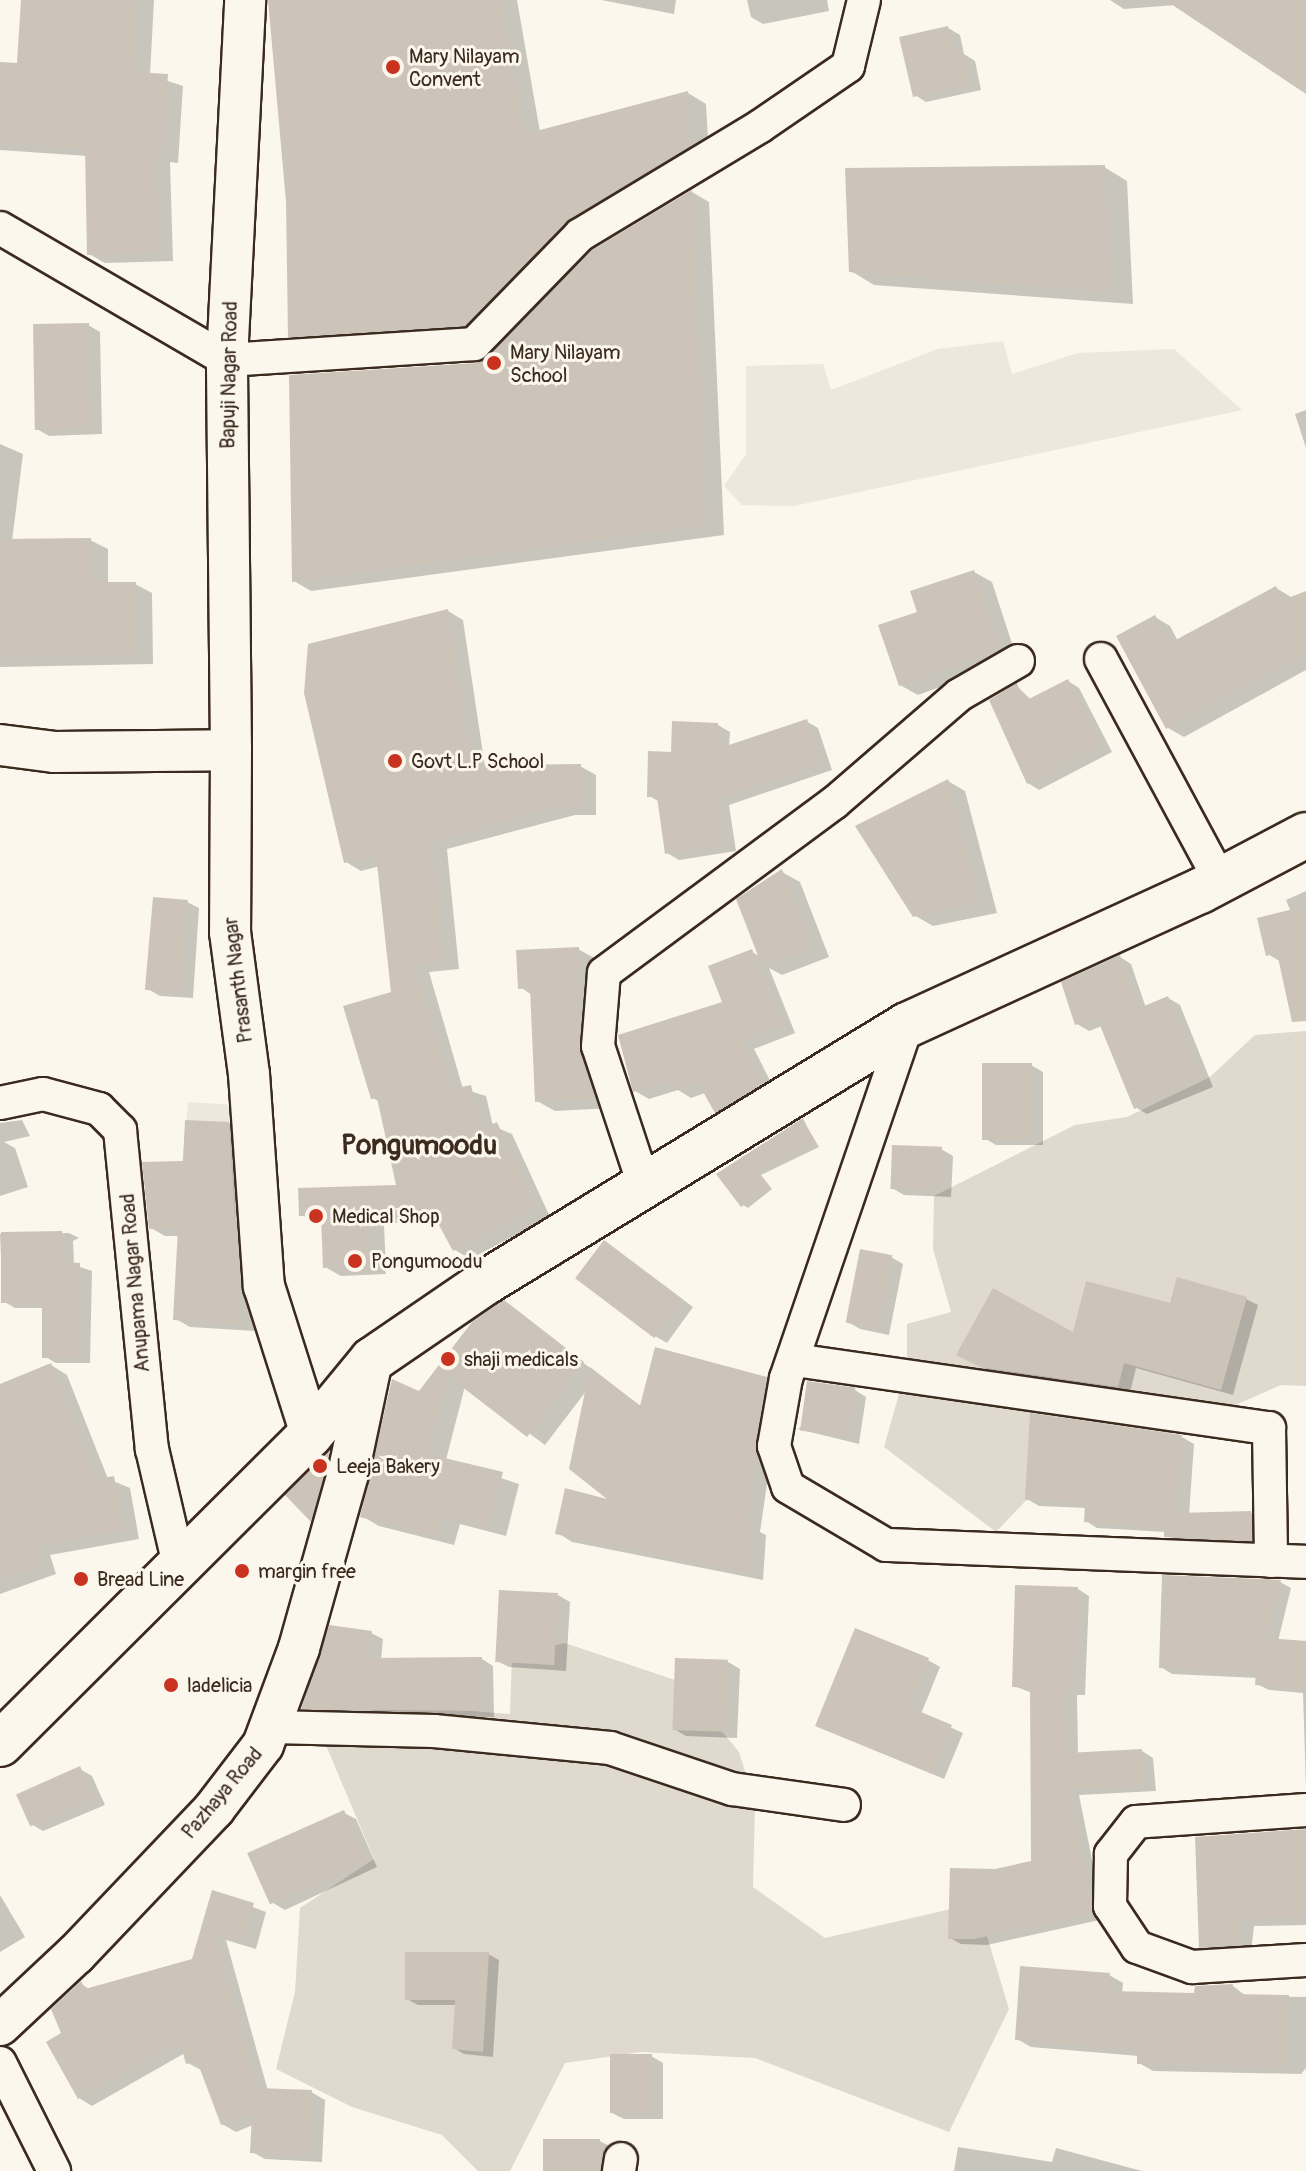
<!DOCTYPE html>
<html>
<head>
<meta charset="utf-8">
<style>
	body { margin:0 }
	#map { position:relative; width:1306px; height:2171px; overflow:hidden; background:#fbf7ec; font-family:Pangolin,sans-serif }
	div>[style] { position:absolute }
	.built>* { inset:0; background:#ede8dd }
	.green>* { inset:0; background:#dfd9ce }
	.shadow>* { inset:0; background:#0003 }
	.building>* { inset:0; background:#ccc4b9; transform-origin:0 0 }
	.roads { filter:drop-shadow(2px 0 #3b2a1e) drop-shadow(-2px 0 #3b2a1e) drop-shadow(0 2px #3b2a1e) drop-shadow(0 -2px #3b2a1e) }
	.minor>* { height:32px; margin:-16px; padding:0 16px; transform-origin:16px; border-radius:16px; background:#fbf7ec }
	.tertiary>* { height:40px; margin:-20px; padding:0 20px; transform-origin:20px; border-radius:20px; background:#fbf7ec }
	.primary>* { height:44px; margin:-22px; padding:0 22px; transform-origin:22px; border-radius:22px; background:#fbf7ec }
	.dots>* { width:22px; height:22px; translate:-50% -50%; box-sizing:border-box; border:4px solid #fbf7ec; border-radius:50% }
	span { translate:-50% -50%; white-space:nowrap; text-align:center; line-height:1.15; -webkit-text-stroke:6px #fbf7ec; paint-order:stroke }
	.poi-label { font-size:20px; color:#3b2a1e }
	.left { translate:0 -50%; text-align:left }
	.street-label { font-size:20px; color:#3b2a1e }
	.district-label { font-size:28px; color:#3b2a1e; font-weight:700 }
</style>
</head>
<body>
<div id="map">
	<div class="built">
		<i style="clip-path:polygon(1003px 341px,1012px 374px,1078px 353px,1174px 349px,1242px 410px,794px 506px,742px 505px,724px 486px,746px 454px,746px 366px,823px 364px,831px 390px,938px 349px)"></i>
		<i style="clip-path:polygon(188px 1102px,235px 1105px,235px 1233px,176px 1228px)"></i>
	</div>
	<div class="green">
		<i style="clip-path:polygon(1306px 1031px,1306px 1386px,1281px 1385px,1033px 1493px,996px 1532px,884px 1447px,907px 1366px,907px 1324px,951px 1312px,933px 1249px,934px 1196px,1075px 1125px,1127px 1117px,1210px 1077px,1255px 1035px)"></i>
		<i style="clip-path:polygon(565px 1643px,681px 1682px,739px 1752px,755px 1803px,753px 1887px,825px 1938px,977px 1903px,1009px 2009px,949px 2132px,755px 2058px,641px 2052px,565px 2063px,510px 2171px,478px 2171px,442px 2135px,352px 2107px,276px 2069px,295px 1992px,300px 1908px,374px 1859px,322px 1736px,384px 1704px,510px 1714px,512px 1656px)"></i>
	</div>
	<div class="shadow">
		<i style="clip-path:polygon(23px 0,154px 0,150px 75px,183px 86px,178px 163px,170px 162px,173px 261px,105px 263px,89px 254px,87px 156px,0 150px,0 64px,19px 65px)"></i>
		<i style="clip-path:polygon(270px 0,517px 0,540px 132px,688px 93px,706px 104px,709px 157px,586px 232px,485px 335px,309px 347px,290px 336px,288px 201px)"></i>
		<i style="clip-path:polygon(601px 0,676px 0,674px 14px)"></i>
		<i style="clip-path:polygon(747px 0,827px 0,829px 11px,763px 24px,751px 17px)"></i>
		<i style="clip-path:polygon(1110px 0,1306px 0,1306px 91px,1176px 5px,1124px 9px)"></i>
		<i style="clip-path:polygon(948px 28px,960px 35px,964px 54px,975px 61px,981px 90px,926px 102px,915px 95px)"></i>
		<i style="clip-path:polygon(1104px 167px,1127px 181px,1133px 304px,874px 285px,851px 271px)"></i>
		<i style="clip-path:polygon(692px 192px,709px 202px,724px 535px,311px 591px,294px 581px,477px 365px,593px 252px)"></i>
		<i style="clip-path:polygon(88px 325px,100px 332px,102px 434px,49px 436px,37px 429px)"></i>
		<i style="clip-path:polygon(1306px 410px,1306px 448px,1295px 414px)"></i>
		<i style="clip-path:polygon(0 444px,23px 454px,12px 541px,90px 540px,108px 549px,108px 584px,135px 584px,152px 593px,153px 664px,0 667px)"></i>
		<i style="clip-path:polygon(974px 572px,992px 582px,1017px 659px,918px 695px,900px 685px,920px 613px)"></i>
		<i style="clip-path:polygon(1276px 588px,1291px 597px,1306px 593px,1306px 670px,1184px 737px,1168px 728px,1155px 617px,1170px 626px,1178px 641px)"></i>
		<i style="clip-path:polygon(448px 611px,463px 620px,485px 767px,580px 766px,596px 775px,596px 815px,575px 815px,447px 849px,459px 969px,429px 972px,463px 1089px,486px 1096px,493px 1126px,512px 1134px,550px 1217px,470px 1259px,455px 1250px,440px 1222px,384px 1223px,386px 1274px,341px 1276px,325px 1267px,323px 1224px,301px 1215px,398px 1186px,380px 1102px,373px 1098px,393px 994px,380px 866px,361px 871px,346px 862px)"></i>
		<i style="clip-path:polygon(1068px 681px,1079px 688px,1112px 752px,1039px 790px,1028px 783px,1017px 686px,1031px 700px)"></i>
		<i style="clip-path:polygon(806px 721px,818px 728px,832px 770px,729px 805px,736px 851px,679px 860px,667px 853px,660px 802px,649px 796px,673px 754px,718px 725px,730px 732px,729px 747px)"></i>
		<i style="clip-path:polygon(948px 781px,965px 791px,997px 913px,933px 926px,914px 915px)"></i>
		<i style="clip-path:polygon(782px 872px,800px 882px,829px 957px,782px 975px,769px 968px,795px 1033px,754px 1049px,776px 1092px,731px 1120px,717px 1111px,705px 1093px,691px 1098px,678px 1090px,649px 1099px,635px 1091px,620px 1036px,725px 1004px,752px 952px,761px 957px)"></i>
		<i style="clip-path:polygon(1306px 891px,1306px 1004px,1281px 962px,1268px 954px,1291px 912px,1286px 900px)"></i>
		<i style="clip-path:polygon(187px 902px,199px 908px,193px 998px,160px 996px,148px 989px)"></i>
		<i style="clip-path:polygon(578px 949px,596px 959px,612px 1108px,555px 1111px,537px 1101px,532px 995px,520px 987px)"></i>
		<i style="clip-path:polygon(1120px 957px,1131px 964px,1146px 1008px,1168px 998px,1180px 1005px,1213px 1087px,1147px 1114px,1135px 1107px,1102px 1026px,1089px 1031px,1077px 1024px)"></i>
		<i style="clip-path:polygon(1031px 1065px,1043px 1072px,1043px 1145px,996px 1145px,984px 1138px)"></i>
		<i style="clip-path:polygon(22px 1120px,30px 1136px,4px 1142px,15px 1148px,28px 1187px,0 1196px,0 1123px)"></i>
		<i style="clip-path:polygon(803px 1120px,819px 1147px,761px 1175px,772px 1189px,748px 1208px,743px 1205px,719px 1174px)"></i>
		<i style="clip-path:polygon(229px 1124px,243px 1132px,255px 1331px,190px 1327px,176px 1319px,180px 1236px,165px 1236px,151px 1228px,185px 1163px)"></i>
		<i style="clip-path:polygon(941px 1149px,953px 1156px,951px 1197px,904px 1195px,892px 1188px)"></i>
		<i style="clip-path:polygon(69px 1233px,79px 1238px,73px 1241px,74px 1265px,92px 1271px,90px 1363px,56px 1363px,44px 1356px,44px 1308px,15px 1308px,3px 1301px,0 1234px)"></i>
		<i style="clip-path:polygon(616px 1250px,693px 1307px,667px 1343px,655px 1336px)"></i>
		<i style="clip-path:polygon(891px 1257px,903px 1264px,889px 1335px,860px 1329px,848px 1322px)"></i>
		<i style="clip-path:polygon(1246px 1299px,1258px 1305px,1233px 1395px,1136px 1368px,1130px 1393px,993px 1373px,959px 1354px,1074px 1335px,1171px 1306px)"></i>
		<i style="clip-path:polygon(504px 1303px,642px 1407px,766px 1379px,781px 1387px,760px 1532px,766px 1535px,763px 1580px,572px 1542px,558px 1533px,616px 1504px,587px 1390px,545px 1445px,465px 1386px,446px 1460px,519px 1484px,506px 1536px,460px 1524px,454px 1545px,379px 1526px,362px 1516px,420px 1393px)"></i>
		<i style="clip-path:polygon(51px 1365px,67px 1375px,108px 1479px,130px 1488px,139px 1539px,50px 1555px,56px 1574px,0 1594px,0 1386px)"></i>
		<i style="clip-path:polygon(855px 1390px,866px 1397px,859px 1444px,798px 1429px)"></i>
		<i style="clip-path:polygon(1182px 1437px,1194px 1444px,1189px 1515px,1251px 1513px,1263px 1519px,1263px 1546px,1178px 1543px,1166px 1532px,1097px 1528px,1086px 1521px,1086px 1508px,1039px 1506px,1027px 1499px)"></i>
		<i style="clip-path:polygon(330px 1453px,340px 1460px,323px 1526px,288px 1495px)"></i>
		<i style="clip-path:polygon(1280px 1582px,1291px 1588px,1278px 1641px,1306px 1643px,1306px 1788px,1303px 1693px,1269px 1690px,1257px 1684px,1258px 1678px,1172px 1674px,1161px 1667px)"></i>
		<i style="clip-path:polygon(1078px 1589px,1089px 1596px,1085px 1695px,1077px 1695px,1078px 1754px,1142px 1751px,1153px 1758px,1156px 1791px,1079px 1795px,1104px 1919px,987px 1945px,961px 1944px,950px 1938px,995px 1871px,1033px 1862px,1032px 1693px,1014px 1686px)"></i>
		<i style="clip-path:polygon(558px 1595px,570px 1602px,566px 1671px,509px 1667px,497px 1661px)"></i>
		<i style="clip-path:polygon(371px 1633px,383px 1639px,381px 1660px,482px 1659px,493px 1666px,494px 1717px,315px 1714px,303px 1708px)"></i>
		<i style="clip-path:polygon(928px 1660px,940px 1667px,921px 1714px,963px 1733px,944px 1779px,818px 1725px)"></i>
		<i style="clip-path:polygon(728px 1662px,740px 1669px,737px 1738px,686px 1736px,674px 1729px)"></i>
		<i style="clip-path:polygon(80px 1769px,92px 1776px,105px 1805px,43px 1831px,31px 1824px)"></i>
		<i style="clip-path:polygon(344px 1813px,356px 1819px,377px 1867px,285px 1910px,273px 1903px)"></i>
		<i style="clip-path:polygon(1306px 1845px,1306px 1925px,1254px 1926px,1251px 1952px,1215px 1954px,1201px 1946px)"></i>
		<i style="clip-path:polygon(214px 1892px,266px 1912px,256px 1949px,226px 1940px,268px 2091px,311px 2092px,325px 2100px,322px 2162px,265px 2159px,252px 2152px,253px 2125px,236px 2132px,222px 2124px,201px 2070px,188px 2063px,185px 2053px,92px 2106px,79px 2098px,63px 2034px,81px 1984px,91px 1990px,193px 1961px)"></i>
		<i style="clip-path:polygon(0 1895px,25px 1937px,0 1952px)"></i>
		<i style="clip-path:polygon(488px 1954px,499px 1960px,493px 2057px,464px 2054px,454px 2048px,456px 2005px,418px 2005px,407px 1999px)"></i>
		<i style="clip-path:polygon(1109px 1975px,1123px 1983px,1122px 1994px,1196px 1995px,1233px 1986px,1246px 1996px,1306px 1997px,1306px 2068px,1301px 2074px,1153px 2071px,1139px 2063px,1139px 2056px,1031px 2047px,1017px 2039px)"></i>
		<i style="clip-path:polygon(651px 2056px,663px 2063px,663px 2119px,624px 2119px,612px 2113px)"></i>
		<i style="clip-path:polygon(600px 2141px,611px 2147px,612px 2171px,545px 2171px)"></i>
		<i style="clip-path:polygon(958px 2147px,1052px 2162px,1056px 2148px,1142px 2171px,954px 2171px)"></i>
	</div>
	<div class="building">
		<i style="clip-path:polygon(21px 0,137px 0,134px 72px,168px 74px,162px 155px,155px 154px,158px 253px,87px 255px,85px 149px,0 143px,0 62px,17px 63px)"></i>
		<i style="clip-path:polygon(268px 0,501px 0,525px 134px,688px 91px,690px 146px,567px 222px,465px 326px,288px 337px,286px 202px)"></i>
		<i style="clip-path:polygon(1165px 0,1306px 0,1306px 94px)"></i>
		<i style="clip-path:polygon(948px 26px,954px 53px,963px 52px,970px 84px,913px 97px,899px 37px)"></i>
		<i style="clip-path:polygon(1105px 165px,1110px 292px,849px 272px,845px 168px)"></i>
		<i style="clip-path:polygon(692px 190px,707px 525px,292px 582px,289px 375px,476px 363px,592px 250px)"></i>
		<i style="left:89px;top:323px;width:106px;height:56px;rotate:89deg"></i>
		<i style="clip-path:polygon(91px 538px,92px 582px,136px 582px,136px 655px,0 658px,0 539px)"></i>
		<i style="clip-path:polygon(974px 570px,1000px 649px,899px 686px,878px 625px,917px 612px,910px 591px)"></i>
		<i style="clip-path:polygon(1276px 586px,1283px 600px,1306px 591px,1306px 653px,1166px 729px,1116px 636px,1155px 615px,1170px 643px)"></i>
		<i style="clip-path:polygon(448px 609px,471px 765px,581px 764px,581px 807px,558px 807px,432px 841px,444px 961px,414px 964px,451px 1089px,471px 1085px,481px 1129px,497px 1122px,536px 1208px,453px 1251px,433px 1214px,369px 1215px,371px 1266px,323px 1268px,321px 1216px,299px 1216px,298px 1188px,396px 1185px,377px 1098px,371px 1099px,343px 1006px,391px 992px,376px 855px,344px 863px,304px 693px,308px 644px)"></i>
		<i style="clip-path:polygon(1068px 679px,1102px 746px,1027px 784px,989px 700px,1017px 683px,1023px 702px)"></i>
		<i style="clip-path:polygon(807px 719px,822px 764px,718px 798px,725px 845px,665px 854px,657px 797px,647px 797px,648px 751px,671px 752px,672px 721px,718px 723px,717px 749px)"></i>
		<i style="clip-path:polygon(948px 779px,980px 903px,913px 917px,855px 826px)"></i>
		<i style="clip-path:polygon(782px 869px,812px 947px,762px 966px,736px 899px)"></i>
		<i style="left:153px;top:897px;width:35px;height:93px;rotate:5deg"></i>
		<i style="clip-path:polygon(1306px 906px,1306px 1021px,1292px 1022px,1277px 953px,1266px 956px,1257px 918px)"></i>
		<i style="clip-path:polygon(579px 947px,579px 1045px,595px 1099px,535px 1102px,530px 988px,518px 989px,516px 950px)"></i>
		<i style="clip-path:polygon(752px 949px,782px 1025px,741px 1041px,763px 1084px,715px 1113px,698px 1083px,674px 1091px,671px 1080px,633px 1092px,618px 1035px,722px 1002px,708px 966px)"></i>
		<i style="clip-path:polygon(1120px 955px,1137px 1009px,1168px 996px,1202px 1080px,1134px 1109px,1097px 1018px,1075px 1025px,1061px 982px)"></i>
		<i style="left:982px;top:1063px;width:50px;height:77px"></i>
		<i style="clip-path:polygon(803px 1118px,815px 1144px,758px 1172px,768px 1186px,741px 1207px,716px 1174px)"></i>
		<i style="clip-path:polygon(185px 1120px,229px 1122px,241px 1324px,173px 1320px,178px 1228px,149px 1229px,142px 1162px,183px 1161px)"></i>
		<i style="left:892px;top:1145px;width:50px;height:44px;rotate:2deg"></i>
		<i style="clip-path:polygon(62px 1231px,63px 1262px,80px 1263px,79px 1358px,42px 1358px,42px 1302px,1px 1303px,1px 1232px)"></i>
		<i style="left:604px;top:1240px;width:99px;height:48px;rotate:37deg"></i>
		<i style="left:860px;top:1249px;width:33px;height:75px;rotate:11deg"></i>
		<i style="clip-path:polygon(1177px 1277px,1247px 1297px,1221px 1390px,1124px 1363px,1118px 1387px,980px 1367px,956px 1355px,993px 1288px,1073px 1332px,1086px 1281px,1170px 1303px)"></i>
		<i style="clip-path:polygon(504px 1300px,584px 1362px,527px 1437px,448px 1376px,428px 1454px,503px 1472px,488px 1527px,443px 1515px,437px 1537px,360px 1517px,392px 1379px,419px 1391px,472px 1322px)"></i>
		<i style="clip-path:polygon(655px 1347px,767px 1377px,746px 1524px,752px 1525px,749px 1573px,555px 1534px,565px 1488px,607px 1499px,569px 1469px,590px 1367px,640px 1406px)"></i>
		<i style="clip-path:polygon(51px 1363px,96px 1479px,114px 1476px,124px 1530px,35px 1546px,41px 1565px,0 1580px,0 1384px)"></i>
		<i style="left:807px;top:1381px;width:49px;height:50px;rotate:8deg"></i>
		<i style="clip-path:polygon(1030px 1413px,1182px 1435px,1177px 1513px,1251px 1511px,1252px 1541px,1164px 1537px,1164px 1528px,1084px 1522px,1085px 1503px,1025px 1500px)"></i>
		<i style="clip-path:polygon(329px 1451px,326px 1468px,311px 1522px,285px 1495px)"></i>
		<i style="clip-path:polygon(1162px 1575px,1281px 1580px,1266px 1638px,1306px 1641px,1306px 1689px,1255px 1685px,1256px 1673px,1159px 1668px)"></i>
		<i style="clip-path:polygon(1015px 1585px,1078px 1587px,1074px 1690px,1066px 1689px,1067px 1753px,1142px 1749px,1145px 1785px,1069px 1789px,1093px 1913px,974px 1939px,948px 1939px,950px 1868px,995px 1869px,1031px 1861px,1030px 1688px,1012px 1687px)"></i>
		<i style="left:499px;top:1590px;width:59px;height:72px;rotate:3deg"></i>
		<i style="clip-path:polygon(329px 1625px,372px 1631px,368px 1658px,482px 1657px,483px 1711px,301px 1709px)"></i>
		<i style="clip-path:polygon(855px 1628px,929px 1658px,909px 1707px,952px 1725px,932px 1774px,815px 1726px)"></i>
		<i style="left:675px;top:1658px;width:53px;height:72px;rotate:2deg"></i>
		<i style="left:80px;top:1766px;width:35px;height:70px;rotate:66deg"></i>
		<i style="left:344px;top:1810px;width:56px;height:106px;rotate:66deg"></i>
		<i style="clip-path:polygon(1306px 1829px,1306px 1917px,1240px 1919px,1237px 1945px,1199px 1948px,1195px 1837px)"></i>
		<i style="clip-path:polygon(212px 1890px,254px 1903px,242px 1943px,215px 1935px,257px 2088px,312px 2090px,309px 2155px,250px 2153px,252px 2114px,221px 2125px,197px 2061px,186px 2064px,180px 2042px,78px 2099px,46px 2042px,61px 2033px,51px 2009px,81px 1981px,85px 1989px,192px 1959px)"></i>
		<i style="clip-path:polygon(405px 1952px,489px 1952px,483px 2052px,452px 2049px,455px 2000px,405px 2000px)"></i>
		<i style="clip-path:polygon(1020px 1966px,1110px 1973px,1109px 1991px,1194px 1993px,1195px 1986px,1233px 1984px,1232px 1994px,1289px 1995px,1287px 2067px,1137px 2064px,1137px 2050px,1015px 2040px)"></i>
		<i style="left:652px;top:2054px;width:59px;height:42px;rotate:90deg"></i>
		<i style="left:543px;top:2139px;width:57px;height:32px"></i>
	</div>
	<div class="roads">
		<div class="minor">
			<i style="left:0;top:228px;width:263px;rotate:30.2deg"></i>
			<i style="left:227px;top:360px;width:248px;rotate:-3.7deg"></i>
			<i style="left:474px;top:344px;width:152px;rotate:-45.8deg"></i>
			<i style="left:580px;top:235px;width:209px;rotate:-31.1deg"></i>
			<i style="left:759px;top:127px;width:108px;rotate:-34.4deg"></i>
			<i style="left:848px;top:66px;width:68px;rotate:-76.4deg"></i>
			<i style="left:1101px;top:659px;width:251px;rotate:61.7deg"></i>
			<i style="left:907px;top:1025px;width:373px;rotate:108.9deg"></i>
			<i style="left:786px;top:1378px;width:69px;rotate:100deg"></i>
			<i style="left:774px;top:1446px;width:43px;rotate:71.1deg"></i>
			<i style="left:788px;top:1487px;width:114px;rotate:30.6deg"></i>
			<i style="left:886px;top:1545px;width:420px;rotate:2.3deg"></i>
			<i style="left:0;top:1103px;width:44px;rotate:-11.8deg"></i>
			<i style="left:43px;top:1094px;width:58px;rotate:15deg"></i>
			<i style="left:99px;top:1109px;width:30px;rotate:45deg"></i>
			<i style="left:120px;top:1130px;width:321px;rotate:84.3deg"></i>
			<i style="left:152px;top:1449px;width:119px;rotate:76.9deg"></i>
			<i style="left:644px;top:1185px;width:146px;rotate:-108.3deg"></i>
			<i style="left:598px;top:1046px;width:73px;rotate:-85.3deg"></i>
			<i style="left:604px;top:973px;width:286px;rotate:-36.5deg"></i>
			<i style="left:834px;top:803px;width:165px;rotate:-40.8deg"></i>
			<i style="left:959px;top:695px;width:68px;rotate:-30deg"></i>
			<i style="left:795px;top:1360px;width:479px;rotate:8.2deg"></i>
			<i style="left:1269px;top:1428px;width:133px;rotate:89.1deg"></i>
			<i style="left:272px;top:1727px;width:162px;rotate:1.4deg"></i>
			<i style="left:434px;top:1731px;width:177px;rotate:5.5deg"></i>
			<i style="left:610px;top:1748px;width:129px;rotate:18.6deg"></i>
			<i style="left:732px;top:1789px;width:113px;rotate:8.1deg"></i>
			<i style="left:1306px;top:1810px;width:170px;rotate:176deg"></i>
			<i style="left:1136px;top:1822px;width:41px;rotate:128deg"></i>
			<i style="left:1111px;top:1854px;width:52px;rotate:91.1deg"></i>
			<i style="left:1110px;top:1906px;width:49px;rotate:56.6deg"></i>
			<i style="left:1137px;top:1947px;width:59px;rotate:20deg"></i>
			<i style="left:1192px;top:1967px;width:114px;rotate:-3.5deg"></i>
			<i style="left:0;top:2063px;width:121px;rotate:63.4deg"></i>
			<i style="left:619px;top:2171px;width:12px;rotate:-81deg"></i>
		</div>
		<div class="tertiary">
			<i style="left:0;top:745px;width:54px;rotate:7.4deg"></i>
			<i style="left:54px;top:752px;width:177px;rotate:-0.6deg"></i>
			<i style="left:231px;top:750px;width:182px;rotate:90.3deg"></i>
			<i style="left:230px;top:932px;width:143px;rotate:82.4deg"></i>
			<i style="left:249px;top:1074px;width:213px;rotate:86deg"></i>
			<i style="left:264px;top:1286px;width:155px;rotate:72.4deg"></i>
			<i style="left:231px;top:750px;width:390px;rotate:-90.6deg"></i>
			<i style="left:227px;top:360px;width:360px;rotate:-87.1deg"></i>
			<i style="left:0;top:2025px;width:104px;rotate:-43.1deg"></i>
			<i style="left:76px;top:1954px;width:200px;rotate:-46.4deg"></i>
			<i style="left:214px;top:1809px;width:81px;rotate:-52.6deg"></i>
			<i style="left:263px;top:1745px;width:103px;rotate:-69.6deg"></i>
			<i style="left:299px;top:1648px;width:181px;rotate:-74.3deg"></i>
			<i style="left:348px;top:1474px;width:116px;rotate:-78.1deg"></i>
		</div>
		<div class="primary">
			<i style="left:0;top:1744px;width:439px;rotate:-44.9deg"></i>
			<i style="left:311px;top:1434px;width:96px;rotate:-50.5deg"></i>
			<i style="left:372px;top:1360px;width:138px;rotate:-34.4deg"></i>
			<i style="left:486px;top:1282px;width:493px;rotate:-31.4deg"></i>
			<i style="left:907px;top:1025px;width:322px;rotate:-24.6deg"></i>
			<i style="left:1200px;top:891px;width:120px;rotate:-27.8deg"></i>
		</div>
	</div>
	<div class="dots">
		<i style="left:393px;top:67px;background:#c8321e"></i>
		<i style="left:494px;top:363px;background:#c8321e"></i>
		<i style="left:395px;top:761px;background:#c8321e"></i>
		<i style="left:316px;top:1216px;background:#c8321e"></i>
		<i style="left:355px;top:1261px;background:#c8321e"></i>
		<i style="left:448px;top:1359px;background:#c8321e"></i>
		<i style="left:320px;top:1466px;background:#c8321e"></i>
		<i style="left:242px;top:1571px;background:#c8321e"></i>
		<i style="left:81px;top:1579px;background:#c8321e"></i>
		<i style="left:171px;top:1685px;background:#c8321e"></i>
	</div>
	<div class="poi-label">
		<span class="left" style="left:409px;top:68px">Mary Nilayam<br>Convent</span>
		<span class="left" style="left:510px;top:364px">Mary Nilayam<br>School</span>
		<span class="left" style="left:411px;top:761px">Govt L.P School</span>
		<span class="left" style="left:332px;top:1216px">Medical Shop</span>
		<span class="left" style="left:371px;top:1261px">Pongumoodu</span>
		<span class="left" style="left:464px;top:1359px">shaji medicals</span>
		<span class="left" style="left:336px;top:1466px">Leeja Bakery</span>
		<span class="left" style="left:258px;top:1571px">margin free</span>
		<span class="left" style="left:97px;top:1579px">Bread Line</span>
		<span class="left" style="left:187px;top:1685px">ladelicia</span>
	</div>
	<div class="street-label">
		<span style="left:229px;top:375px;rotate:-89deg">Bapuji Nagar Road</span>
		<span style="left:238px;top:980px;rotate:-97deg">Prasanth Nagar</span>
		<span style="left:135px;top:1283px;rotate:-95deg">Anupama Nagar Road</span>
		<span style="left:222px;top:1793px;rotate:-50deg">Pazhaya Road</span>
	</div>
	<div class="district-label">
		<span style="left:419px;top:1146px">Pongumoodu</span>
	</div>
</div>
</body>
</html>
